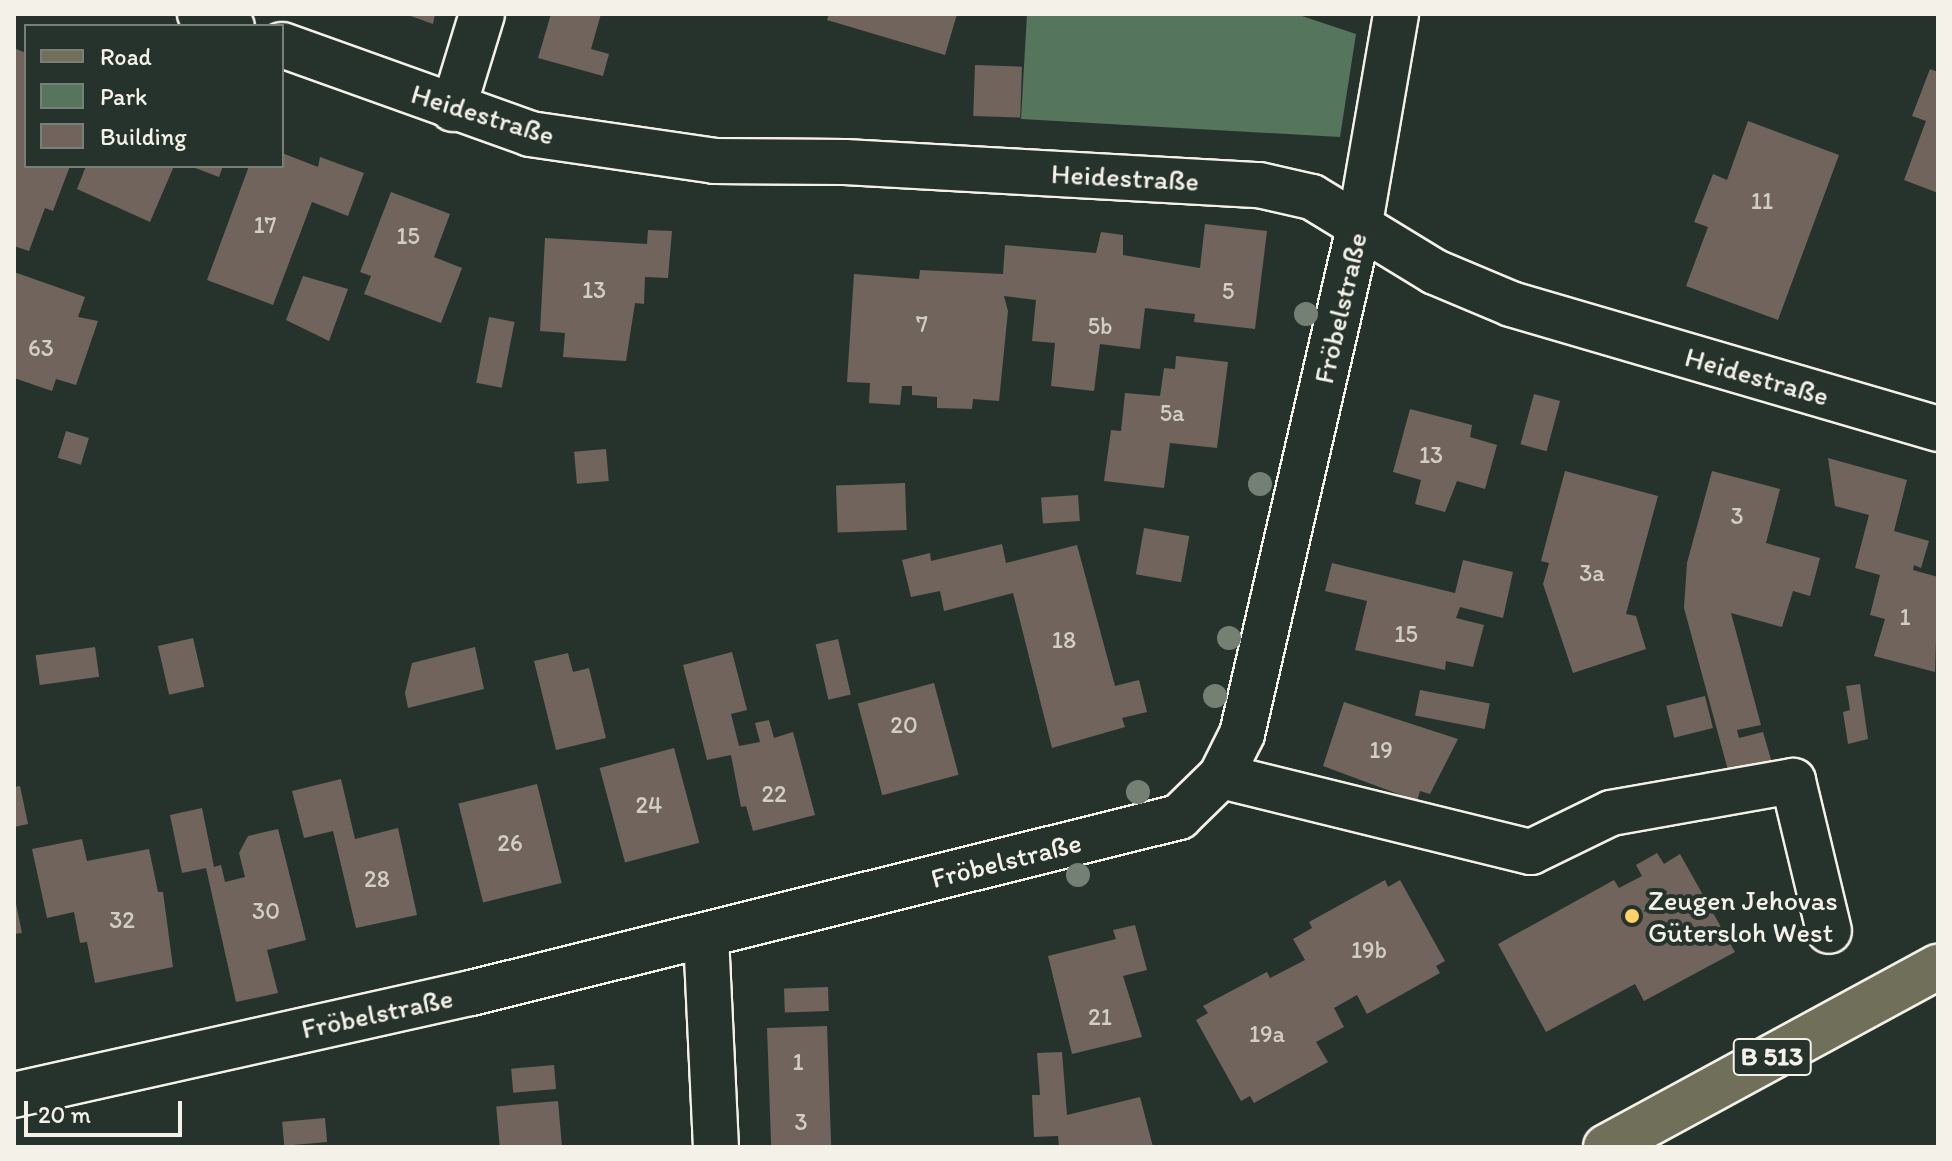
<!DOCTYPE html>
<html>
<head>
<meta charset="utf-8">
<style>
	body { margin:0 }
	#map { position:relative; width:1952px; height:1161px; overflow:hidden; background:#26332d; font-family:Itim,sans-serif }
	div>[style] { position:absolute }
	.green>* { inset:0; background:#56755d }
	.building>* { inset:0; background:#70645c; transform-origin:0 0 }
	.roads { filter:drop-shadow(2px 0 #f4f1e8) drop-shadow(-2px 0 #f4f1e8) drop-shadow(0 2px #f4f1e8) drop-shadow(0 -2px #f4f1e8) }
	.minor>* { height:44px; margin:-22px; padding:0 22px; transform-origin:22px; border-radius:22px; background:#26332d }
	.major>* { height:44px; margin:-22px; padding:0 22px; transform-origin:22px; border-radius:22px; background:#706f59 }
	.trees>* { width:24px; height:24px; margin:-12px; border-radius:50%; background:#758075 }
	.dots>* { width:22px; height:22px; translate:-50% -50%; box-sizing:border-box; border:4px solid #26332d; border-radius:50% }
	span { translate:-50% -50%; white-space:nowrap; text-align:center; line-height:1.15; -webkit-text-stroke:8px #26332d; paint-order:stroke }
	.number-label { font-size:24px; color:#d3cec5 }
	.number-label span { -webkit-text-stroke-width:0 }
	.shield-label span { padding:2px 6px; background:#26332d; border:2px solid; border-radius:6px; -webkit-text-stroke-width:0 }
	.shield-label { font-size:26px; color:#f4f1e8; font-weight:700 }
	.street-label { font-size:28px; color:#f4f1e8 }
	.poi-label { font-size:28px; color:#f4f1e8 }
	.left { translate:0 -50%; text-align:left }
	.frame { position:absolute; inset:0; border:16px solid #f4f1e8; pointer-events:none }
	.legend { position:absolute; left:24px; top:24px; width:260px; height:144px; box-sizing:border-box; background:#26332d; border:2px solid #787f78; margin:0; padding:10px 14px; list-style:none; font-size:24px; color:#f4f1e8 }
	.legend li { display:flex; align-items:center; gap:16px; height:40px }
	.legend b { width:40px; border:2px solid #787f78 }
	.scale { position:absolute; left:24px; top:1101px; width:158px; height:36px; box-sizing:border-box; border:4px solid #f4f1e8; border-top:0; padding-left:10px; font-size:24px; line-height:28px; white-space:nowrap; color:#f4f1e8; -webkit-text-stroke:6px #26332d; paint-order:stroke }
</style>
</head>
<body>
<div id="map">
	<div class="green">
		<i style="clip-path:polygon(1027px 14px,1296px 14px,1356px 34px,1340px 137px,1021px 119px)"></i>
	</div>
	<div class="building">
		<i style="clip-path:polygon(405px 14px,435px 14px,433px 24px)"></i>
		<i style="clip-path:polygon(551px 14px,601px 14px,591px 49px,609px 54px,603px 76px,538px 58px)"></i>
		<i style="clip-path:polygon(829px 14px,957px 14px,945px 55px,827px 20px)"></i>
		<i style="clip-path:polygon(14px 48px,26px 53px,26px 166px,70px 166px,53px 211px,45px 208px,29px 251px,14px 246px)"></i>
		<i style="left:975px;top:65px;width:47px;height:51px;rotate:2deg"></i>
		<i style="clip-path:polygon(1930px 69px,1938px 72px,1938px 193px,1904px 180px,1926px 121px,1912px 116px)"></i>
		<i style="clip-path:polygon(1748px 121px,1839px 155px,1778px 320px,1686px 286px,1708px 227px,1694px 222px,1713px 174px,1727px 180px)"></i>
		<i style="clip-path:polygon(282px 153px,318px 167px,320px 157px,364px 173px,348px 216px,312px 202px,273px 305px,207px 280px,249px 166px,282px 166px)"></i>
		<i style="clip-path:polygon(86px 166px,174px 166px,150px 222px,77px 189px)"></i>
		<i style="clip-path:polygon(190px 166px,223px 166px,219px 177px)"></i>
		<i style="clip-path:polygon(391px 192px,450px 214px,434px 257px,462px 268px,441px 323px,364px 294px,371px 276px,360px 272px)"></i>
		<i style="clip-path:polygon(1205px 224px,1267px 231px,1255px 329px,1194px 322px,1195px 314px,1145px 308px,1140px 349px,1100px 344px,1094px 391px,1051px 386px,1055px 343px,1032px 341px,1036px 300px,1004px 296px,1008px 311px,999px 401px,973px 399px,972px 409px,937px 408px,937px 397px,912px 395px,912px 386px,902px 386px,900px 405px,869px 403px,870px 383px,847px 382px,854px 274px,919px 279px,920px 270px,1003px 274px,1005px 245px,1096px 253px,1101px 232px,1123px 235px,1123px 255px,1200px 268px)"></i>
		<i style="clip-path:polygon(648px 230px,672px 231px,668px 278px,645px 277px,644px 304px,635px 303px,626px 361px,563px 357px,565px 333px,540px 331px,545px 238px,647px 244px)"></i>
		<i style="clip-path:polygon(14px 272px,85px 297px,78px 317px,98px 321px,76px 385px,56px 379px,52px 391px,14px 378px)"></i>
		<i style="clip-path:polygon(303px 276px,348px 289px,329px 341px,286px 320px)"></i>
		<i style="left:489px;top:317px;width:26px;height:67px;rotate:11deg"></i>
		<i style="clip-path:polygon(1176px 356px,1228px 362px,1217px 448px,1170px 443px,1164px 488px,1104px 481px,1111px 430px,1121px 431px,1125px 393px,1160px 396px,1164px 368px,1175px 369px)"></i>
		<i style="left:1534px;top:394px;width:27px;height:52px;rotate:15deg"></i>
		<i style="clip-path:polygon(1410px 409px,1472px 425px,1470px 437px,1497px 445px,1485px 489px,1457px 481px,1445px 512px,1415px 504px,1421px 480px,1393px 472px)"></i>
		<i style="left:66px;top:431px;width:24px;height:28px;rotate:17deg"></i>
		<i style="left:606px;top:449px;width:32px;height:32px;rotate:85deg"></i>
		<i style="clip-path:polygon(1828px 458px,1907px 480px,1894px 531px,1929px 541px,1921px 568px,1914px 565px,1913px 570px,1938px 577px,1935px 672px,1874px 656px,1885px 619px,1870px 615px,1880px 575px,1855px 568px,1869px 515px,1835px 506px)"></i>
		<i style="clip-path:polygon(1565px 471px,1658px 496px,1626px 614px,1636px 616px,1646px 649px,1573px 673px,1543px 584px,1549px 563px,1541px 561px)"></i>
		<i style="clip-path:polygon(1712px 471px,1780px 489px,1766px 543px,1820px 558px,1810px 596px,1793px 591px,1782px 627px,1731px 613px,1761px 725px,1737px 730px,1739px 738px,1763px 732px,1772px 763px,1729px 774px,1684px 608px,1687px 563px)"></i>
		<i style="left:905px;top:483px;width:47px;height:69px;rotate:88deg"></i>
		<i style="left:1078px;top:495px;width:26px;height:37px;rotate:86deg"></i>
		<i style="left:1144px;top:528px;width:46px;height:47px;rotate:10deg"></i>
		<i style="clip-path:polygon(1002px 544px,1006px 563px,1077px 545px,1115px 686px,1139px 680px,1147px 712px,1122px 718px,1125px 727px,1052px 748px,1013px 593px,944px 611px,940px 591px,911px 597px,902px 560px,930px 553px,931px 561px)"></i>
		<i style="clip-path:polygon(1463px 560px,1513px 572px,1503px 618px,1460px 607px,1456px 618px,1484px 625px,1473px 667px,1446px 661px,1445px 670px,1355px 650px,1367px 601px,1325px 591px,1332px 563px,1455px 593px)"></i>
		<i style="left:193px;top:638px;width:50px;height:36px;rotate:77deg"></i>
		<i style="left:838px;top:639px;width:57px;height:23px;rotate:77deg"></i>
		<i style="left:95px;top:647px;width:30px;height:60px;rotate:82deg"></i>
		<i style="clip-path:polygon(475px 647px,484px 689px,408px 708px,405px 693px,412px 663px)"></i>
		<i style="clip-path:polygon(732px 652px,747px 710px,731px 714px,739px 746px,760px 742px,755px 723px,769px 720px,774px 738px,793px 732px,815px 815px,753px 831px,746px 806px,741px 807px,731px 755px,707px 760px,683px 665px)"></i>
		<i style="clip-path:polygon(568px 653px,573px 672px,589px 668px,606px 738px,556px 750px,534px 661px)"></i>
		<i style="left:934px;top:683px;width:95px;height:79px;rotate:75deg"></i>
		<i style="clip-path:polygon(1860px 684px,1868px 739px,1848px 744px,1843px 712px,1850px 710px,1846px 686px)"></i>
		<i style="left:1420px;top:690px;width:71px;height:26px;rotate:11deg"></i>
		<i style="left:1705px;top:696px;width:33px;height:40px;rotate:76deg"></i>
		<i style="clip-path:polygon(1344px 702px,1458px 739px,1430px 794px,1420px 791px,1417px 801px,1323px 766px)"></i>
		<i style="left:674px;top:748px;width:98px;height:77px;rotate:75deg"></i>
		<i style="clip-path:polygon(341px 779px,355px 839px,398px 828px,417px 915px,356px 928px,333px 831px,304px 838px,292px 791px)"></i>
		<i style="left:537px;top:784px;width:102px;height:81px;rotate:76deg"></i>
		<i style="clip-path:polygon(20px 786px,28px 824px,14px 827px,14px 787px)"></i>
		<i style="clip-path:polygon(202px 808px,214px 867px,221px 865px,225px 882px,245px 877px,239px 853px,248px 836px,278px 829px,306px 940px,267px 950px,278px 993px,236px 1002px,206px 868px,182px 873px,170px 815px)"></i>
		<i style="clip-path:polygon(82px 839px,87px 861px,149px 849px,158px 892px,163px 892px,173px 967px,95px 983px,87px 942px,80px 943px,74px 912px,47px 918px,32px 849px)"></i>
		<i style="clip-path:polygon(1657px 853px,1664px 864px,1680px 854px,1735px 952px,1644px 1001px,1635px 984px,1546px 1032px,1498px 944px,1614px 880px,1619px 888px,1642px 876px,1636px 865px)"></i>
		<i style="clip-path:polygon(1385px 880px,1388px 887px,1400px 880px,1445px 961px,1436px 966px,1440px 973px,1367px 1014px,1357px 995px,1334px 1008px,1344px 1027px,1316px 1042px,1328px 1062px,1254px 1103px,1250px 1096px,1241px 1101px,1196px 1020px,1208px 1013px,1203px 1006px,1267px 972px,1270px 978px,1305px 960px,1293px 939px,1312px 928px,1309px 922px)"></i>
		<i style="clip-path:polygon(14px 894px,22px 933px,14px 934px)"></i>
		<i style="clip-path:polygon(1135px 925px,1147px 970px,1123px 976px,1142px 1037px,1072px 1054px,1048px 956px,1116px 939px,1113px 930px)"></i>
		<i style="left:828px;top:987px;width:24px;height:44px;rotate:88deg"></i>
		<i style="left:827px;top:1026px;width:121px;height:60px;rotate:88deg"></i>
		<i style="clip-path:polygon(1062px 1052px,1067px 1115px,1140px 1097px,1153px 1147px,1059px 1147px,1058px 1136px,1034px 1137px,1032px 1095px,1040px 1095px,1037px 1053px)"></i>
		<i style="left:554px;top:1065px;width:24px;height:43px;rotate:85deg"></i>
		<i style="left:558px;top:1101px;width:46px;height:62px;rotate:85deg"></i>
		<i style="left:325px;top:1118px;width:24px;height:43px;rotate:85deg"></i>
	</div>
	<div class="roads">
		<div class="minor">
			<i style="left:200px;top:14px;width:34px;rotate:21deg"></i>
			<i style="left:282px;top:45px;width:263px;rotate:19.7deg"></i>
			<i style="left:530px;top:134px;width:186px;rotate:8.3deg"></i>
			<i style="left:714px;top:161px;width:131px;rotate:0.4deg"></i>
			<i style="left:845px;top:162px;width:415px;rotate:3.2deg"></i>
			<i style="left:1259px;top:185px;width:54px;rotate:12.8deg"></i>
			<i style="left:1312px;top:197px;width:144px;rotate:31.4deg"></i>
			<i style="left:1435px;top:272px;width:82px;rotate:22.8deg"></i>
			<i style="left:1511px;top:304px;width:445px;rotate:16.3deg"></i>
			<i style="left:453px;top:109px;width:99px;rotate:-73deg"></i>
			<i style="left:1221px;top:776px;width:319px;rotate:13.8deg"></i>
			<i style="left:1531px;top:852px;width:89px;rotate:-26deg"></i>
			<i style="left:1611px;top:813px;width:185px;rotate:-10deg"></i>
			<i style="left:1793px;top:781px;width:154px;rotate:76.5deg"></i>
			<i style="left:706px;top:936px;width:211px;rotate:87.3deg"></i>
			<i style="left:14px;top:1095px;width:468px;rotate:-12.6deg"></i>
			<i style="left:471px;top:993px;width:730px;rotate:-13.96deg"></i>
			<i style="left:1179px;top:817px;width:59px;rotate:-44.3deg"></i>
			<i style="left:1221px;top:776px;width:47px;rotate:-63.4deg"></i>
			<i style="left:1242px;top:734px;width:524px;rotate:-77deg"></i>
			<i style="left:1360px;top:223px;width:212px;rotate:-80.2deg"></i>
		</div>
		<div class="major">
			<i style="left:1606px;top:1147px;width:378px;rotate:-28.5deg"></i>
		</div>
	</div>
	<div class="trees">
		<i style="left:1306px;top:314px"></i>
		<i style="left:1260px;top:484px"></i>
		<i style="left:1229px;top:638px"></i>
		<i style="left:1215px;top:696px"></i>
		<i style="left:1138px;top:792px"></i>
		<i style="left:1078px;top:875px"></i>
	</div>
	<div class="dots">
		<i style="left:1632px;top:916px;background:#ffd166"></i>
	</div>
	<div class="number-label">
		<span style="left:1762px;top:201px">11</span>
		<span style="left:265px;top:225px">17</span>
		<span style="left:408px;top:236px">15</span>
		<span style="left:594px;top:290px">13</span>
		<span style="left:1228px;top:291px">5</span>
		<span style="left:922px;top:324px">7</span>
		<span style="left:1100px;top:326px">5b</span>
		<span style="left:41px;top:348px">63</span>
		<span style="left:1172px;top:413px">5a</span>
		<span style="left:1431px;top:455px">13</span>
		<span style="left:1737px;top:516px">3</span>
		<span style="left:1592px;top:573px">3a</span>
		<span style="left:1905px;top:617px">1</span>
		<span style="left:1406px;top:634px">15</span>
		<span style="left:1064px;top:640px">18</span>
		<span style="left:904px;top:725px">20</span>
		<span style="left:1381px;top:750px">19</span>
		<span style="left:774px;top:794px">22</span>
		<span style="left:649px;top:805px">24</span>
		<span style="left:510px;top:843px">26</span>
		<span style="left:377px;top:879px">28</span>
		<span style="left:266px;top:911px">30</span>
		<span style="left:122px;top:920px">32</span>
		<span style="left:1369px;top:950px">19b</span>
		<span style="left:1100px;top:1017px">21</span>
		<span style="left:1267px;top:1034px">19a</span>
		<span style="left:798px;top:1062px">1</span>
		<span style="left:801px;top:1122px">3</span>
	</div>
	<div class="shield-label">
		<span style="left:1772px;top:1057px">B 513</span>
	</div>
	<div class="street-label">
		<span style="left:483px;top:114px;rotate:17deg">Heidestraße</span>
		<span style="left:1125px;top:177px;rotate:3deg">Heidestraße</span>
		<span style="left:1340px;top:308px;rotate:-77deg">Fröbelstraße</span>
		<span style="left:1757px;top:376px;rotate:16deg">Heidestraße</span>
		<span style="left:1006px;top:860px;rotate:-14deg">Fröbelstraße</span>
		<span style="left:377px;top:1013px;rotate:-12deg">Fröbelstraße</span>
	</div>
	<div class="poi-label">
		<span class="left" style="left:1648px;top:916px">Zeugen Jehovas<br>Gütersloh West</span>
	</div>
	<div class="frame"></div>
	<ul class="legend">
	<li><b style="height:10px;background:#706f59"></b>Road</li>
	<li><b style="height:22px;background:#56755d"></b>Park</li>
	<li><b style="height:22px;background:#70645c"></b>Building</li>
	</ul>
	<div class="scale">20 m</div>
</div>
</body>
</html>
